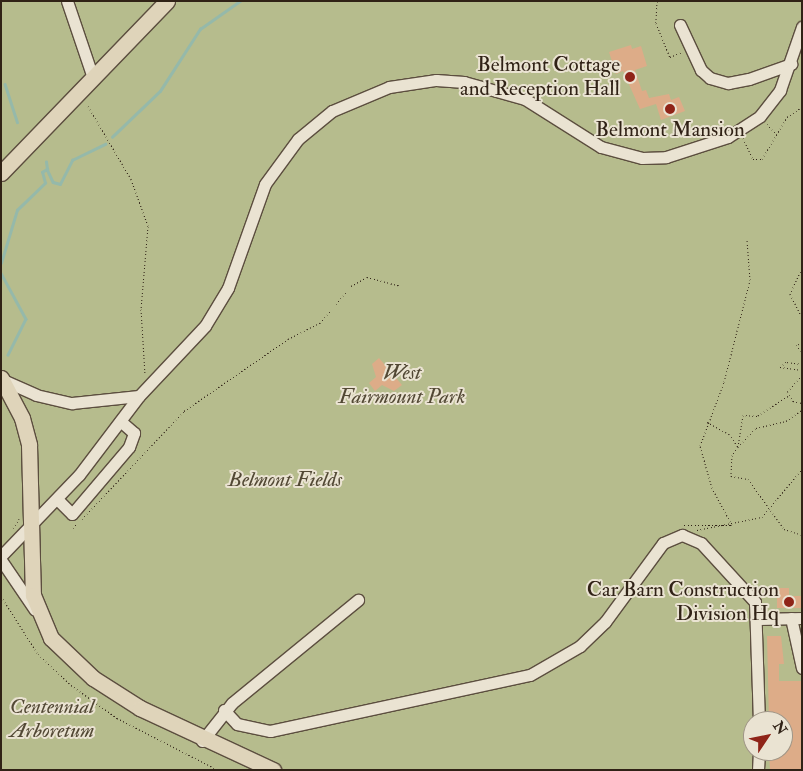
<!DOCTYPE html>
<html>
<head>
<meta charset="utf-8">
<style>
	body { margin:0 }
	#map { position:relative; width:803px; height:771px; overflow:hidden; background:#dfd4ba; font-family:"IM FELL Double Pica",serif }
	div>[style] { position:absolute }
	.green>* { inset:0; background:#b6bc8d }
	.stream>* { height:2.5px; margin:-1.25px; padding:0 1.25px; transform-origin:1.25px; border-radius:1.25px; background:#95b9aa }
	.building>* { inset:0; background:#ddac88 }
	.path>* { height:1px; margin-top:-0.5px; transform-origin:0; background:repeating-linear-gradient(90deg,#302216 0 1px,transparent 0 3.5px) }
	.roads { filter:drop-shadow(1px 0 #5c4e3f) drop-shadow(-1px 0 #5c4e3f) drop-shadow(0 1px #5c4e3f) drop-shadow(0 -1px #5c4e3f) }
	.minor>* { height:11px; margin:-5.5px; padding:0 5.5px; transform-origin:5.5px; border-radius:5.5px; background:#eae3d2 }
	.major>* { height:15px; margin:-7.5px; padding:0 7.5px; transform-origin:7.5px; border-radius:7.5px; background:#dfd4ba }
	.dots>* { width:14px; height:14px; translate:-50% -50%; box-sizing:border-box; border:2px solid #eae3d2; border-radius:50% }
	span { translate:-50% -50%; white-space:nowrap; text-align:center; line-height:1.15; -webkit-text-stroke:4px #eae3d2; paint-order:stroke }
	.poi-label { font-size:21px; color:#302216 }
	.right { translate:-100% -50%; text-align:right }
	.park-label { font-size:21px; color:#524834; font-style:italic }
	.frame { position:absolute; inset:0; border:2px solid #302216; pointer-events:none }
	.north { position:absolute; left:743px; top:711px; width:50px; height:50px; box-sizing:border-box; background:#eae3d2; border:1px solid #a09687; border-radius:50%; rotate:56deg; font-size:14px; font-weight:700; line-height:20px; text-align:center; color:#302216 }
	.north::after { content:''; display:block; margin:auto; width:18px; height:22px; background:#8f2418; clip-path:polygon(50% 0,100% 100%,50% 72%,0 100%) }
</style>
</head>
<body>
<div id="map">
	<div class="green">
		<i style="clip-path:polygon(evenodd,1px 1px,802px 1px,802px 770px,1px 770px,1px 1px,753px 721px,783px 721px,783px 751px,753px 751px,753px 721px)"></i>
	</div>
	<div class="stream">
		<i style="left:5px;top:84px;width:40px;rotate:72deg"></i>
		<i style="left:112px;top:137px;width:66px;rotate:-43.8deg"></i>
		<i style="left:160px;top:91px;width:74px;rotate:-57.2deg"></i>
		<i style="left:200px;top:29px;width:49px;rotate:-35deg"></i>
		<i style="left:47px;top:169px;width:14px;rotate:65deg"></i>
		<i style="left:53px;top:182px;width:7px;rotate:16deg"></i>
		<i style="left:60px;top:184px;width:27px;rotate:-63deg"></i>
		<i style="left:72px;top:160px;width:37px;rotate:-26deg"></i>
		<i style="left:1px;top:263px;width:55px;rotate:-73.2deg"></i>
		<i style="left:17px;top:210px;width:39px;rotate:-44deg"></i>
		<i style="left:45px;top:183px;width:11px;rotate:-105deg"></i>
		<i style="left:42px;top:172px;width:6px;rotate:-31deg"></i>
		<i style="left:47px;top:169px;width:7px;rotate:-98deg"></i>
		<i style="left:1px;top:273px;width:52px;rotate:61.5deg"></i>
		<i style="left:26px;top:319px;width:40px;rotate:116.6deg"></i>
	</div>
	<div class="building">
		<i style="clip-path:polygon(631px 45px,632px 49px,641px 46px,647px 66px,635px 70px,642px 91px,646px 90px,649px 98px,669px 94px,671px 100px,679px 97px,685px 111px,661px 120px,656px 104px,640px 109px,623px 71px,616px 74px,609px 52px)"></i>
		<i style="clip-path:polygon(379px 358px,402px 385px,394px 391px,382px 385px,375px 391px,369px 383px,376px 377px,372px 364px)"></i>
		<i style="clip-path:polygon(777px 588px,789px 588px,789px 596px,802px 596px,802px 608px,777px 608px)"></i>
		<i style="clip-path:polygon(767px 636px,781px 636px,784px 664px,779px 664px,779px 681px,802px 681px,802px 770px,770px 770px,769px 751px,783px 751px,783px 721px,769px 721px)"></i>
	</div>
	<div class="path">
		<i style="left:657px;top:1px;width:22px;rotate:93deg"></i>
		<i style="left:656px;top:23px;width:37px;rotate:68deg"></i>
		<i style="left:670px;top:57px;width:13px;rotate:-23deg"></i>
		<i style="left:88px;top:106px;width:85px;rotate:59.5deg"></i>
		<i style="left:131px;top:179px;width:50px;rotate:70.1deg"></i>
		<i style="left:148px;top:226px;width:83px;rotate:94.8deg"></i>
		<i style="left:141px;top:309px;width:66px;rotate:86.5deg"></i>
		<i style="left:767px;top:124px;width:13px;rotate:48deg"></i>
		<i style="left:743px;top:138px;width:23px;rotate:65deg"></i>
		<i style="left:753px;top:159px;width:9px"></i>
		<i style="left:762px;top:159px;width:49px;rotate:-59.2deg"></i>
		<i style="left:787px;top:117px;width:18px;rotate:-34deg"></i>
		<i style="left:802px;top:187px;width:8px;rotate:90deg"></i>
		<i style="left:802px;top:268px;width:29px;rotate:115deg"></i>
		<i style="left:790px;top:294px;width:27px;rotate:63deg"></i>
		<i style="left:351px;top:286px;width:18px;rotate:-29deg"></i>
		<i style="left:367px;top:277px;width:35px;rotate:15deg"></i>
		<i style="left:336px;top:304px;width:16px;rotate:-50deg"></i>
		<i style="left:802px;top:343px;width:6px;rotate:162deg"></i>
		<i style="left:796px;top:345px;width:9px;rotate:49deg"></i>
		<i style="left:802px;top:364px;width:16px;rotate:-173deg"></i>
		<i style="left:786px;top:362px;width:8px;rotate:140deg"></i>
		<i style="left:780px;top:367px;width:22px;rotate:8deg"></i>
		<i style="left:802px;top:375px;width:23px;rotate:131deg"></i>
		<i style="left:787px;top:392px;width:11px;rotate:56deg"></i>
		<i style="left:793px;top:401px;width:9px;rotate:13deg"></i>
		<i style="left:788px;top:396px;width:37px;rotate:147deg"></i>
		<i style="left:757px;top:416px;width:14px;rotate:-176deg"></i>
		<i style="left:743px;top:415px;width:32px;rotate:99deg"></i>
		<i style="left:738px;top:447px;width:26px;rotate:-47deg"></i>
		<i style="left:756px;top:428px;width:31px;rotate:-13deg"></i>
		<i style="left:786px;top:421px;width:19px;rotate:-35deg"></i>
		<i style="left:707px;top:422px;width:25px;rotate:29deg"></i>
		<i style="left:729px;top:434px;width:16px;rotate:55deg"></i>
		<i style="left:738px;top:447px;width:10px;rotate:127deg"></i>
		<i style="left:732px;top:455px;width:21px;rotate:93deg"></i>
		<i style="left:731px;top:476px;width:17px;rotate:10deg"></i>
		<i style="left:748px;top:479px;width:62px;rotate:54.2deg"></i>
		<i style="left:784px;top:529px;width:19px;rotate:18deg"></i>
		<i style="left:82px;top:519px;width:149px;rotate:-46.6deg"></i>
		<i style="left:184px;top:411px;width:126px;rotate:-34.7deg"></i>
		<i style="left:288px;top:339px;width:36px;rotate:-27deg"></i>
		<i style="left:320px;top:323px;width:17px;rotate:-50deg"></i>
		<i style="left:684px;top:525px;width:47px"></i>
		<i style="left:732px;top:525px;width:42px;rotate:-118.4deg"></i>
		<i style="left:712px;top:488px;width:44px;rotate:-105.9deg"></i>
		<i style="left:700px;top:446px;width:68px;rotate:-69.4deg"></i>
		<i style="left:724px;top:382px;width:105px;rotate:-75.7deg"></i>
		<i style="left:750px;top:280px;width:40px;rotate:-94.3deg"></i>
		<i style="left:13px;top:528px;width:11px;rotate:-56deg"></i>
		<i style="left:73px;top:528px;width:6px;rotate:-51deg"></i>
		<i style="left:697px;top:530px;width:66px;rotate:-11.3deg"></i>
		<i style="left:762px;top:517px;width:62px;rotate:-50.2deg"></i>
		<i style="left:1px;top:596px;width:69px;rotate:57.5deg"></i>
		<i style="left:38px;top:654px;width:45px;rotate:43.2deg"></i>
		<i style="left:71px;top:685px;width:57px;rotate:35.7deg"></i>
		<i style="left:117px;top:718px;width:114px;rotate:27.2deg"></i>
	</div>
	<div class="roads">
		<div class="minor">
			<i style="left:67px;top:1px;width:81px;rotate:71.3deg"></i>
			<i style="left:680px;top:25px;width:50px;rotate:65deg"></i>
			<i style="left:701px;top:70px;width:12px;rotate:42deg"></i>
			<i style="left:710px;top:78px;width:19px;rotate:16deg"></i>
			<i style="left:728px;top:83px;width:21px;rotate:-11deg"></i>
			<i style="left:749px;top:79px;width:45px;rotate:-19.7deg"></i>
			<i style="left:3px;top:380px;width:36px;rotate:24deg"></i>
			<i style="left:36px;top:395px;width:37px;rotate:13deg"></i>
			<i style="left:72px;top:403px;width:67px;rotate:-6deg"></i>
			<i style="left:57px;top:499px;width:21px;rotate:45deg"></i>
			<i style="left:72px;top:514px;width:88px;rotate:-49.6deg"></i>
			<i style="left:129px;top:447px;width:15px;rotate:-70deg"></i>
			<i style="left:134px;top:433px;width:18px;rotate:-139deg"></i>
			<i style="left:1px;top:556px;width:112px;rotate:-46.1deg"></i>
			<i style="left:79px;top:475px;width:99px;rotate:-52.8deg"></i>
			<i style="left:139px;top:396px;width:96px;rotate:-46.7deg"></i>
			<i style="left:205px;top:326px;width:44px;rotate:-58.8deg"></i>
			<i style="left:228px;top:288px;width:110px;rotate:-70.4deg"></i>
			<i style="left:265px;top:184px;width:56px;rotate:-53.7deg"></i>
			<i style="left:298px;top:139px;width:44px;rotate:-39.5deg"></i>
			<i style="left:332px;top:111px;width:62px;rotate:-22.8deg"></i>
			<i style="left:389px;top:87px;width:48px;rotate:-8.5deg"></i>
			<i style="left:436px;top:80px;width:28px;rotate:4deg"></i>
			<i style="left:464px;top:82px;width:63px;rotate:15.6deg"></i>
			<i style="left:525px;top:99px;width:90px;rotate:32.3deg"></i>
			<i style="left:601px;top:147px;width:42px;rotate:15deg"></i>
			<i style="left:642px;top:158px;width:24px;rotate:-2deg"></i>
			<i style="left:666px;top:157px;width:65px;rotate:-17.9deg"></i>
			<i style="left:728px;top:137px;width:38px;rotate:-33deg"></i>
			<i style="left:760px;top:116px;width:33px;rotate:-52deg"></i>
			<i style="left:780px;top:90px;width:67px;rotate:-70.8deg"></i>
			<i style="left:1px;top:560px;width:60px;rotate:55.8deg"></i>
			<i style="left:791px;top:618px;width:51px;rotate:77.6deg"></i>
			<i style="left:759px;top:619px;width:43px;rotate:-1.3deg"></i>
			<i style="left:224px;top:710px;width:19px;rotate:47deg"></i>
			<i style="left:237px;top:724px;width:34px;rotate:12deg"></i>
			<i style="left:270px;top:731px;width:266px;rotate:-12.2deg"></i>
			<i style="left:530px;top:675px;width:58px;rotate:-30.1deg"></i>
			<i style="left:580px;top:646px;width:35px;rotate:-44deg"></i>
			<i style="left:605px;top:622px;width:98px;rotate:-53.7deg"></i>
			<i style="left:663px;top:543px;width:21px;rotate:-23deg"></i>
			<i style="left:682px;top:535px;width:21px;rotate:23deg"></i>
			<i style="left:701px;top:543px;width:80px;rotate:47.5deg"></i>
			<i style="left:755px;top:602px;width:119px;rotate:88.1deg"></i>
			<i style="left:202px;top:741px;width:48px;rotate:-51.7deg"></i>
			<i style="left:232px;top:703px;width:163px;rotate:-39.3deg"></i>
			<i style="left:758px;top:770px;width:19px;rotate:-87deg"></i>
		</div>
		<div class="major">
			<i style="left:1px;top:173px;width:239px;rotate:-46deg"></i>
			<i style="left:1px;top:378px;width:45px;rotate:62.3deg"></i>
			<i style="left:22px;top:418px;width:28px;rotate:75deg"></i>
			<i style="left:29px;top:445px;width:150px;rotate:88.5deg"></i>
			<i style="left:33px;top:595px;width:47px;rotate:67.3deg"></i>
			<i style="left:51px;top:638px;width:58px;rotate:43.6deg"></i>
			<i style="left:93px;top:678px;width:56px;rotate:32.6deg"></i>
			<i style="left:140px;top:708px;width:147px;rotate:25deg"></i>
		</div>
	</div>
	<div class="dots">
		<i style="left:630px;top:77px;background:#8f2418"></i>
		<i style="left:670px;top:109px;background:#8f2418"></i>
		<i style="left:789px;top:602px;background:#8f2418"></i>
	</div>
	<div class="poi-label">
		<span class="right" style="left:620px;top:77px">Belmont Cottage<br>and Reception Hall</span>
		<span style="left:670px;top:130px">Belmont Mansion</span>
		<span class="right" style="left:779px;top:602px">Car Barn Construction<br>Division Hq</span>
	</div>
	<div class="park-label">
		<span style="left:402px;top:385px">West<br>Fairmount Park</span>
		<span style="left:285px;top:480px">Belmont Fields</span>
		<span style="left:52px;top:719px">Centennial<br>Arboretum</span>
	</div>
	<div class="frame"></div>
	<div class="north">N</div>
</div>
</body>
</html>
